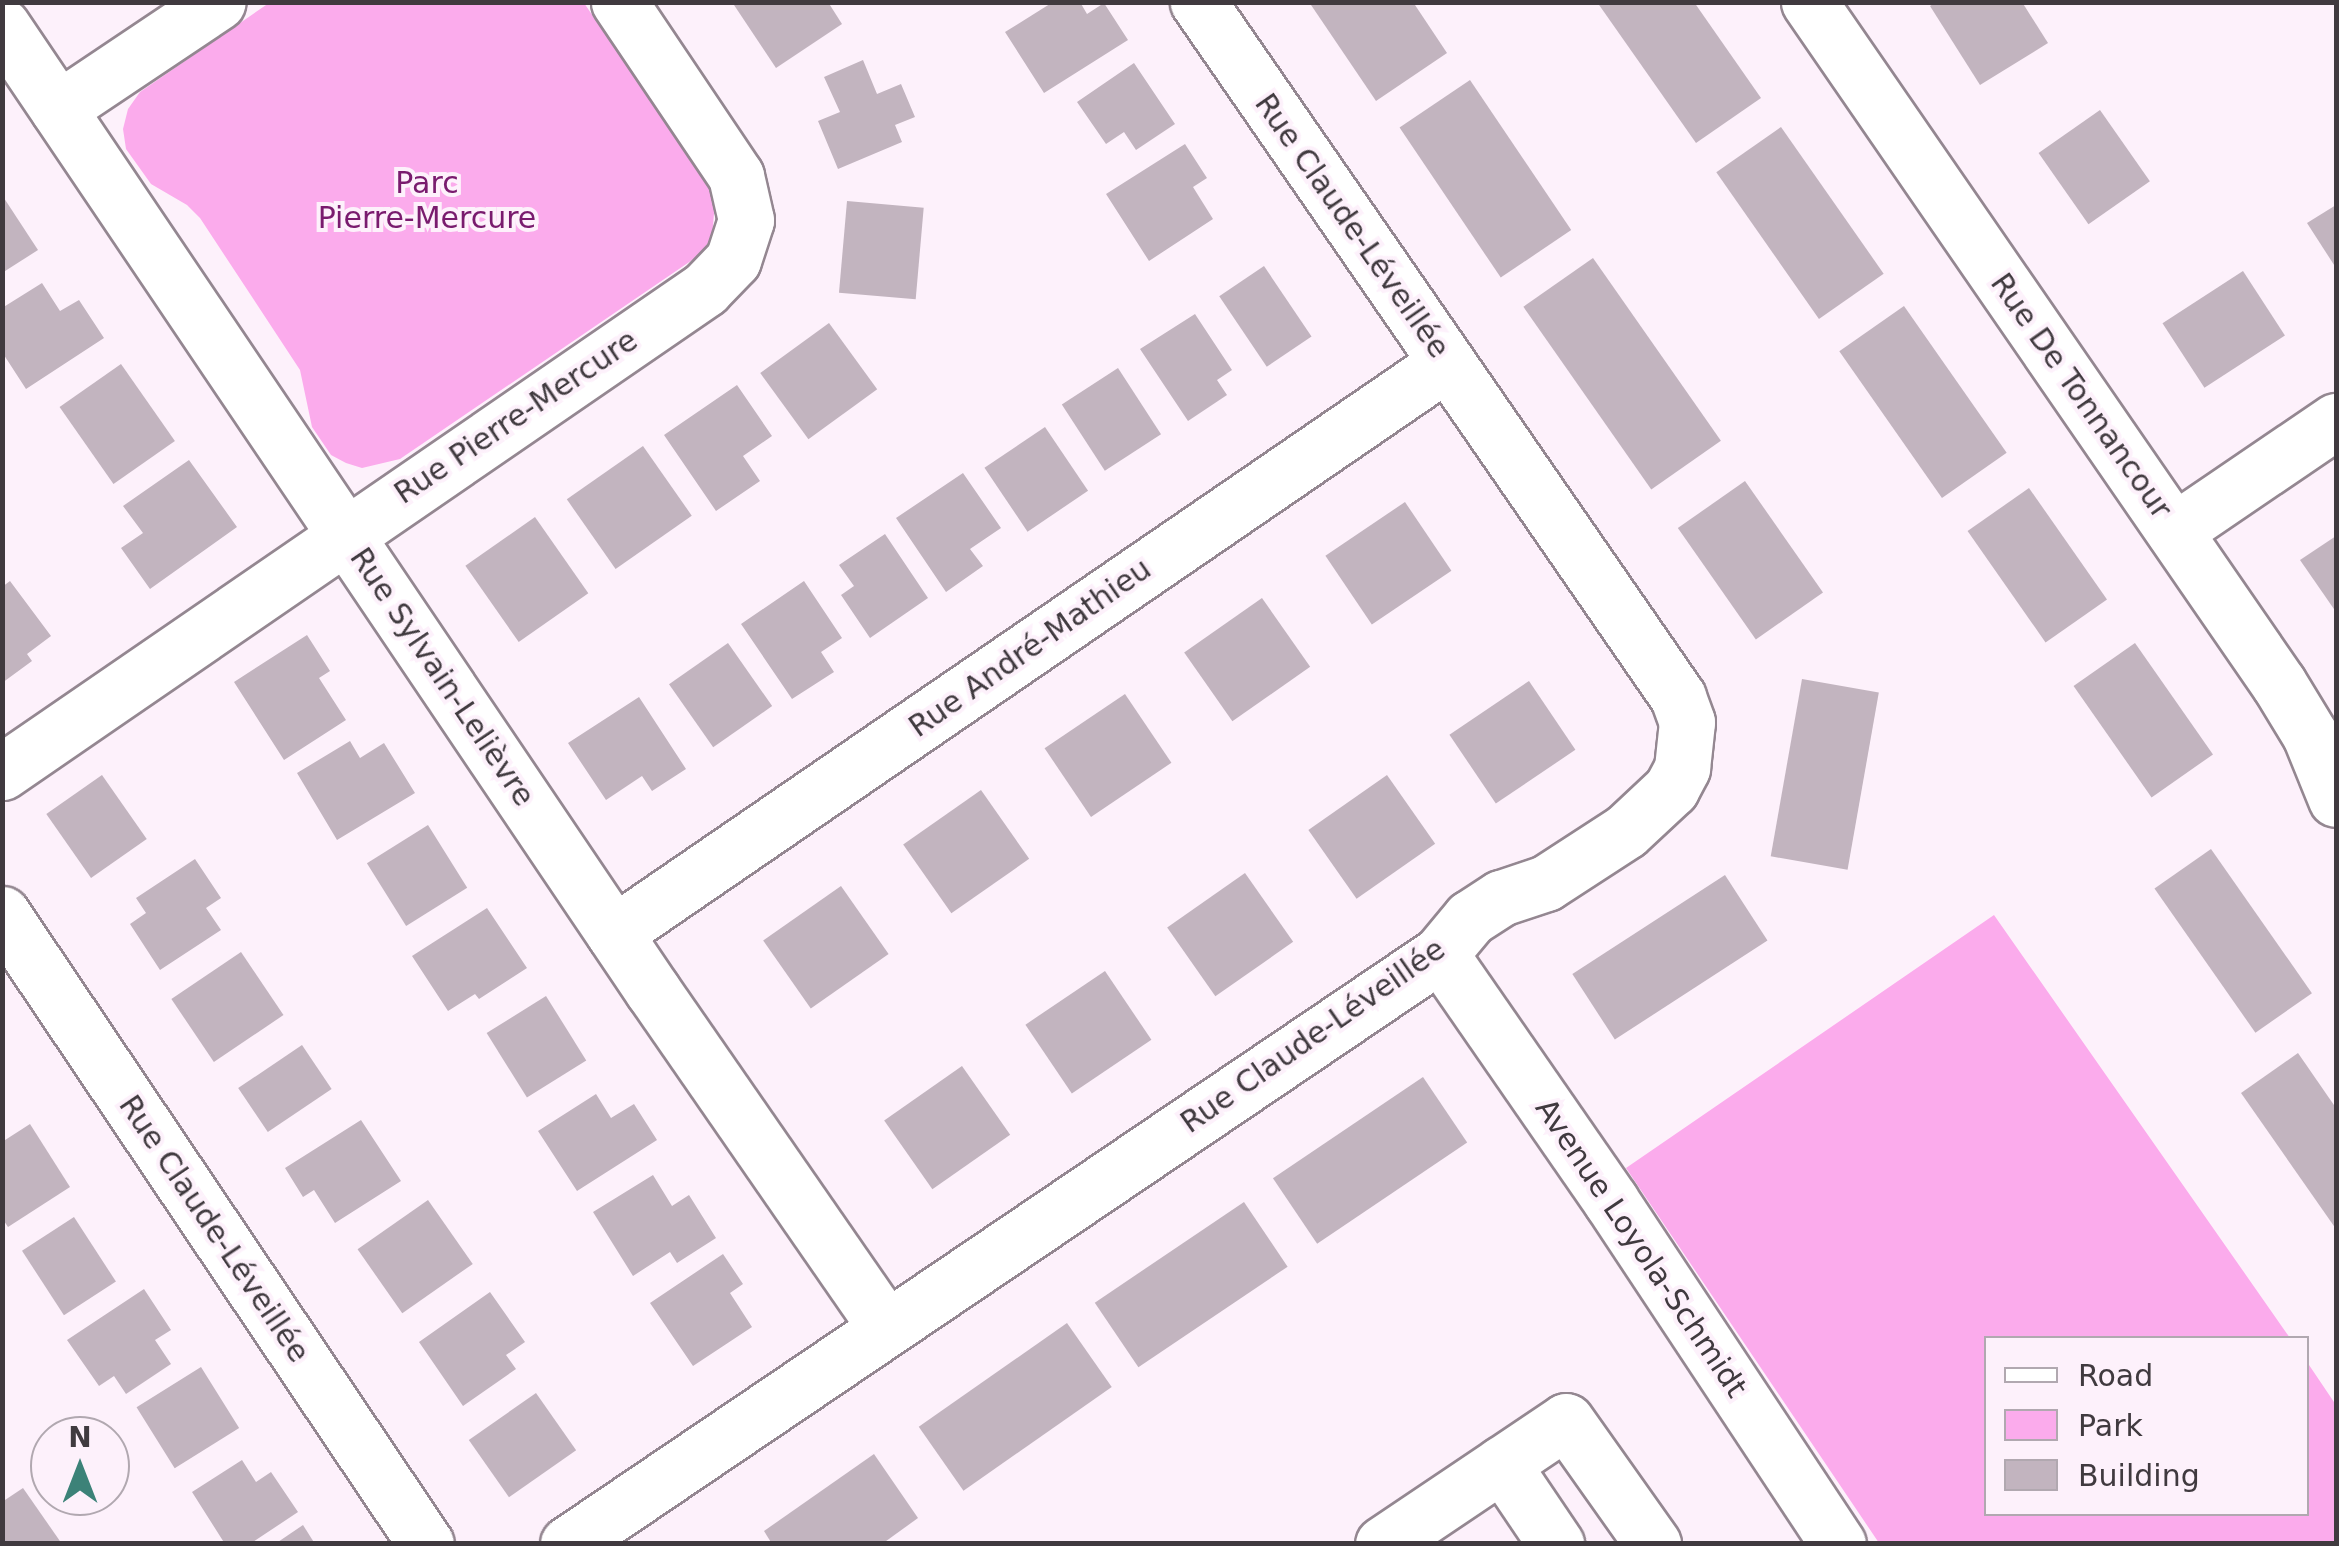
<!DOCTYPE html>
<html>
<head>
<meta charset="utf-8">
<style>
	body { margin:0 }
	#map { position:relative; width:2339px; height:1546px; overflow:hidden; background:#fdf1fb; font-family:"DejaVu Sans",sans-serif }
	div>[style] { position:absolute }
	.green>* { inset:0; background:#fbabec }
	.building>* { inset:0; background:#c2b4bf; transform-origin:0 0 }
	.roads { filter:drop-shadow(2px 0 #948791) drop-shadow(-2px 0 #948791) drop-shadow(0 2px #948791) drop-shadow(0 -2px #948791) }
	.minor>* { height:55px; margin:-27.5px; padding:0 27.5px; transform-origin:27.5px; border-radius:27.5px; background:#fff }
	span { translate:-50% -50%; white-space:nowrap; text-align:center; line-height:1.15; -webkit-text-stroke:8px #fdf1fb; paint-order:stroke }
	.park-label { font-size:30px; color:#791b6e }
	.street-label { font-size:30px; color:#403a3f }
	.frame { position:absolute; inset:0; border:5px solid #403a3f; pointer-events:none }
	.legend { position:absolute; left:1984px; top:1336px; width:325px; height:180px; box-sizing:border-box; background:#fdf1fb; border:2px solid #b1a8b0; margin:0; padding:12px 18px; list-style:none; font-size:30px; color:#403a3f }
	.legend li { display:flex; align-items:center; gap:20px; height:50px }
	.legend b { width:50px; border:2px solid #b1a8b0 }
	.north { position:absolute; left:30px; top:1416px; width:100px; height:100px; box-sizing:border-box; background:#fdf1fb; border:2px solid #b1a8b0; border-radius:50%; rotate:0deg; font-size:28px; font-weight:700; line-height:40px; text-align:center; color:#403a3f }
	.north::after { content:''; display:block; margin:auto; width:35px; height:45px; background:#3c8278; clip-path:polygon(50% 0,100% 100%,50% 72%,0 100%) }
</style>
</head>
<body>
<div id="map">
	<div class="green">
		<i style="clip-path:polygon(269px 3px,584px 3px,707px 181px,715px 201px,712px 238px,701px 254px,400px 459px,362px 468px,346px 463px,331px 455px,312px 427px,300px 370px,200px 218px,187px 205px,151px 184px,126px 149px,123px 129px,128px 109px,140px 92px)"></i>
		<i style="clip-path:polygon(1994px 915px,2290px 1338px,1986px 1338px,1986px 1514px,2306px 1514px,2307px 1362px,2336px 1405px,2336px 1543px,1879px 1543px,1626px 1168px)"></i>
	</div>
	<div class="building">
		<i style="clip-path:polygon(732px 2px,828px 2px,842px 24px,776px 68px)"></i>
		<i style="clip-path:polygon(1053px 2px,1080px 2px,1087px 14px,1104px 3px,1128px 40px,1044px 93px,1005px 32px)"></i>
		<i style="clip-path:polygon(1309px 2px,1413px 2px,1447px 53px,1376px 101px)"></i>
		<i style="clip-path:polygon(1597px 2px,1694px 2px,1761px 98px,1696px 143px)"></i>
		<i style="clip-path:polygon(1936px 2px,2022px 2px,2048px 43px,1980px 85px,1930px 6px)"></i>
		<i style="clip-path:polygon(863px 60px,877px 94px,901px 84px,915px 117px,895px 125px,902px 142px,838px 169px,818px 121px,840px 112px,824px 77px)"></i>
		<i style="clip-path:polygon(1134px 63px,1175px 124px,1136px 150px,1124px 132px,1106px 144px,1077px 102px)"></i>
		<i style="left:1470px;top:80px;width:181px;height:85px;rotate:56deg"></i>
		<i style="left:2100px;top:110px;width:87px;height:75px;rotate:55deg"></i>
		<i style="left:1781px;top:127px;width:179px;height:79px;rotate:55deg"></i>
		<i style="clip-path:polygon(1185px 144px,1207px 178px,1193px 187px,1213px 219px,1149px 261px,1106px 194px)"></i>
		<i style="clip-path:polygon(2px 195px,38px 250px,2px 273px)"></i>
		<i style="left:847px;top:201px;width:77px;height:92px;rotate:5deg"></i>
		<i style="clip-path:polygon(2336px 205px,2336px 268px,2307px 223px)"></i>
		<i style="left:1593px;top:258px;width:223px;height:85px;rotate:55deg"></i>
		<i style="left:1264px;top:266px;width:85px;height:54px;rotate:56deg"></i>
		<i style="left:2243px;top:271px;width:77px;height:96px;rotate:57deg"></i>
		<i style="clip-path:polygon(42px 283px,60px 311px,79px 300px,104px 338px,26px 389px,2px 352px,2px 308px)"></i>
		<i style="left:1904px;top:306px;width:179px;height:79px;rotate:55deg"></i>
		<i style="clip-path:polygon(1195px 314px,1232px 370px,1217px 380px,1227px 395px,1188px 421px,1140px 349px)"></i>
		<i style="left:829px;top:323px;width:82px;height:85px;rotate:54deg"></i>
		<i style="left:121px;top:364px;width:94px;height:75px;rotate:55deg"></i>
		<i style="left:1118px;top:368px;width:79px;height:67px;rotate:57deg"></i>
		<i style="clip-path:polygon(737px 385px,772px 436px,743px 456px,760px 481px,716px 511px,664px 435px)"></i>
		<i style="left:1045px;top:427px;width:77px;height:73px;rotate:56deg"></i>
		<i style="left:643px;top:446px;width:85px;height:93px;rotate:55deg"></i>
		<i style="clip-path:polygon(189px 460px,237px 527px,150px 589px,121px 548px,143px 533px,123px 506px)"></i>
		<i style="clip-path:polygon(963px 473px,1001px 528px,970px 549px,983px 566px,946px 592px,896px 518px)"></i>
		<i style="left:1745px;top:481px;width:136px;height:82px;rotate:55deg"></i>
		<i style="left:2029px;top:488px;width:136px;height:75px;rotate:55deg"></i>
		<i style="left:1405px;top:502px;width:83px;height:96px;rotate:56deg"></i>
		<i style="left:535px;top:517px;width:93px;height:85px;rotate:55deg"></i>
		<i style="clip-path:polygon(885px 534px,928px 598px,870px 638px,841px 595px,854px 586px,839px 565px)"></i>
		<i style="clip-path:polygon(2336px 536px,2336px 612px,2300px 560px)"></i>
		<i style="clip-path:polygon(10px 581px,51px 636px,27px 654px,32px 661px,2px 683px,2px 587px)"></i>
		<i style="clip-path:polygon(804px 581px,842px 638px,821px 652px,834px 672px,792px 699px,741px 624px)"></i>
		<i style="left:1262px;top:598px;width:84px;height:95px;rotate:55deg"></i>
		<i style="clip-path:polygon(307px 635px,330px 671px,319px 678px,346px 720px,284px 760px,234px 682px)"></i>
		<i style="left:728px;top:643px;width:77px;height:72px;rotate:55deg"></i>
		<i style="left:2135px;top:643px;width:136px;height:75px;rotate:55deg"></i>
		<i style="left:1802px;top:679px;width:78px;height:180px;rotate:10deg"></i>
		<i style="left:1529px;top:681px;width:83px;height:96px;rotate:56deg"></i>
		<i style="left:1125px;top:694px;width:83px;height:97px;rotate:56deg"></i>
		<i style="clip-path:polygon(639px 697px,686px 769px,652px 791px,642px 776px,606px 800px,568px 743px)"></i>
		<i style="clip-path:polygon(350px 741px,360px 758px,384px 743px,415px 793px,337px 840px,297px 773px)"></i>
		<i style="left:102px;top:775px;width:78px;height:68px;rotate:55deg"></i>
		<i style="left:1387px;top:775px;width:84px;height:96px;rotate:55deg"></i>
		<i style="left:981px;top:790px;width:84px;height:95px;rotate:55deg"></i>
		<i style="left:428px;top:825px;width:74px;height:72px;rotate:58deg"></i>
		<i style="left:2211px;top:849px;width:176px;height:69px;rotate:55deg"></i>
		<i style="clip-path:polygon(195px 859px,221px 898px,206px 908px,221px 930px,160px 970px,130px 924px,146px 913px,136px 898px)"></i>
		<i style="left:1245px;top:873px;width:84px;height:95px;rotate:55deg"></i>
		<i style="left:1725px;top:875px;width:78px;height:182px;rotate:57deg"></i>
		<i style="left:841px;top:886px;width:83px;height:95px;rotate:55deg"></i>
		<i style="clip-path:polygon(487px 908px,527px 968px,479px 999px,475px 994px,448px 1011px,412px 956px)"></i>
		<i style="left:241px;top:952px;width:76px;height:84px;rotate:56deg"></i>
		<i style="left:1105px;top:971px;width:83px;height:96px;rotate:56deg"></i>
		<i style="left:546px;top:996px;width:76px;height:70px;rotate:58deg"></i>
		<i style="left:302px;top:1045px;width:53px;height:77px;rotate:56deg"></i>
		<i style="clip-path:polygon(2298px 1053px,2336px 1108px,2336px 1229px,2241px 1093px)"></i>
		<i style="left:962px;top:1066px;width:84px;height:95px;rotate:55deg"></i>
		<i style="left:1423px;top:1077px;width:79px;height:181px;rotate:56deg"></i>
		<i style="clip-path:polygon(596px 1094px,611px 1118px,634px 1104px,657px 1140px,577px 1191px,538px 1131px)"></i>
		<i style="clip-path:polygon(361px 1120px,401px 1181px,335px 1223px,314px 1190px,303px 1197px,285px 1168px)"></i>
		<i style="clip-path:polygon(30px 1124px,70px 1187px,8px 1227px,2px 1218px,2px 1142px)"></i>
		<i style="clip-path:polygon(653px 1175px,672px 1206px,689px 1195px,716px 1238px,677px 1263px,670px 1252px,633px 1276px,593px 1212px)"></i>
		<i style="left:428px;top:1200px;width:78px;height:86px;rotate:55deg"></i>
		<i style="left:1244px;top:1202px;width:78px;height:180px;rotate:56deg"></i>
		<i style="left:74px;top:1217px;width:77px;height:62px;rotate:57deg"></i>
		<i style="clip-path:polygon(723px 1254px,743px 1284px,730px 1293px,752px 1327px,693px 1366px,650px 1303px)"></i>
		<i style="clip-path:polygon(144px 1289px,171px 1330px,155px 1340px,171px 1364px,126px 1394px,114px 1376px,99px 1386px,67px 1340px)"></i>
		<i style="clip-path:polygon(490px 1292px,525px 1342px,506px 1355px,516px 1369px,463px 1406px,419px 1342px)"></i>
		<i style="left:1067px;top:1323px;width:78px;height:181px;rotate:55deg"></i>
		<i style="left:201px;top:1367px;width:72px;height:76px;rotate:58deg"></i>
		<i style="left:536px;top:1393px;width:70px;height:82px;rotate:55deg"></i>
		<i style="clip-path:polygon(874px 1454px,918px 1518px,882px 1544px,772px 1544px,764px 1531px)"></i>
		<i style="clip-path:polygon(242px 1460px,256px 1482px,271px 1472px,298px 1512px,250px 1544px,225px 1544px,192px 1492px)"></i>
		<i style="clip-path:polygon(23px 1488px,62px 1544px,2px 1544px,2px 1502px)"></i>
		<i style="clip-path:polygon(303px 1525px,315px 1544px,275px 1544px)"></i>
	</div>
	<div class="roads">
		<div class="minor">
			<i style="left:1809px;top:2px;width:828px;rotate:55.43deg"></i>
			<i style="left:2279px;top:684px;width:60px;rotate:58.7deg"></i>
			<i style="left:2310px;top:735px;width:69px;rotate:67.9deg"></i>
			<i style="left:2px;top:26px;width:1164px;rotate:56deg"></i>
			<i style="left:653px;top:991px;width:407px;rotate:55.3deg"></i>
			<i style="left:58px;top:109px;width:192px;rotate:-33.8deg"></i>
			<i style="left:2174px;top:531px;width:196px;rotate:-34.2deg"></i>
			<i style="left:2px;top:772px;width:853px;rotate:-34.49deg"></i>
			<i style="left:705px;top:289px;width:40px;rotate:-46deg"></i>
			<i style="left:733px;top:260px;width:42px;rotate:-72deg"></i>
			<i style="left:746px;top:220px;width:45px;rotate:-102.8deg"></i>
			<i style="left:736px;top:176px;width:210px;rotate:-123.9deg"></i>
			<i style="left:2px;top:914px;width:759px;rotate:56.06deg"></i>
			<i style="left:614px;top:933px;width:1009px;rotate:-34.41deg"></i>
			<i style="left:1440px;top:954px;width:300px;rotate:55.3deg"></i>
			<i style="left:1611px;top:1201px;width:411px;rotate:56.5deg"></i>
			<i style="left:1502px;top:1464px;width:97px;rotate:56deg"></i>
			<i style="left:568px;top:1544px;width:1053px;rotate:-34.08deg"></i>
			<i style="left:1440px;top:954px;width:47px;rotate:-50.2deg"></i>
			<i style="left:1470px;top:918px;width:37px;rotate:-33deg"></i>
			<i style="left:1501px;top:898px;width:47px;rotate:-18.4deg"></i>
			<i style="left:1546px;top:883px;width:95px;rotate:-33deg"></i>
			<i style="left:1626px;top:831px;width:62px;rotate:-43deg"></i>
			<i style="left:1671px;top:789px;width:24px;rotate:-62deg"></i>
			<i style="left:1682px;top:768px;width:46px;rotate:-83.8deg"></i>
			<i style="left:1687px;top:722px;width:27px;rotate:-110deg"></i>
			<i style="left:1678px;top:697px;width:845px;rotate:-124.63deg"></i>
			<i style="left:1383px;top:1544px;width:220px;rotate:-33.9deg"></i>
			<i style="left:1566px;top:1421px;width:151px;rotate:54.7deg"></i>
		</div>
	</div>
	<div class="park-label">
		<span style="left:427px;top:200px">Parc<br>Pierre-Mercure</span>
	</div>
	<div class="street-label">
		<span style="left:1352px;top:226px;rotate:55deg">Rue Claude-Léveillée</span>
		<span style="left:2081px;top:396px;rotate:55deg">Rue De Tonnancour</span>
		<span style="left:516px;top:417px;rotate:-34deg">Rue Pierre-Mercure</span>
		<span style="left:1030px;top:648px;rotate:-35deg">Rue André-Mathieu</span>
		<span style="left:442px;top:677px;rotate:56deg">Rue Sylvain-Lelièvre</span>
		<span style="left:1313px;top:1036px;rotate:-35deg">Rue Claude-Léveillée</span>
		<span style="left:214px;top:1229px;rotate:56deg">Rue Claude-Léveillée</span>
		<span style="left:1641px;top:1248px;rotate:56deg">Avenue Loyola-Schmidt</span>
	</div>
	<div class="frame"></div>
	<ul class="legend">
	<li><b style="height:12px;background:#fff"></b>Road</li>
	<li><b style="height:28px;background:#fbabec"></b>Park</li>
	<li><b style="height:28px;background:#c2b4bf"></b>Building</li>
	</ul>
	<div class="north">N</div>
</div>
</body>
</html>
